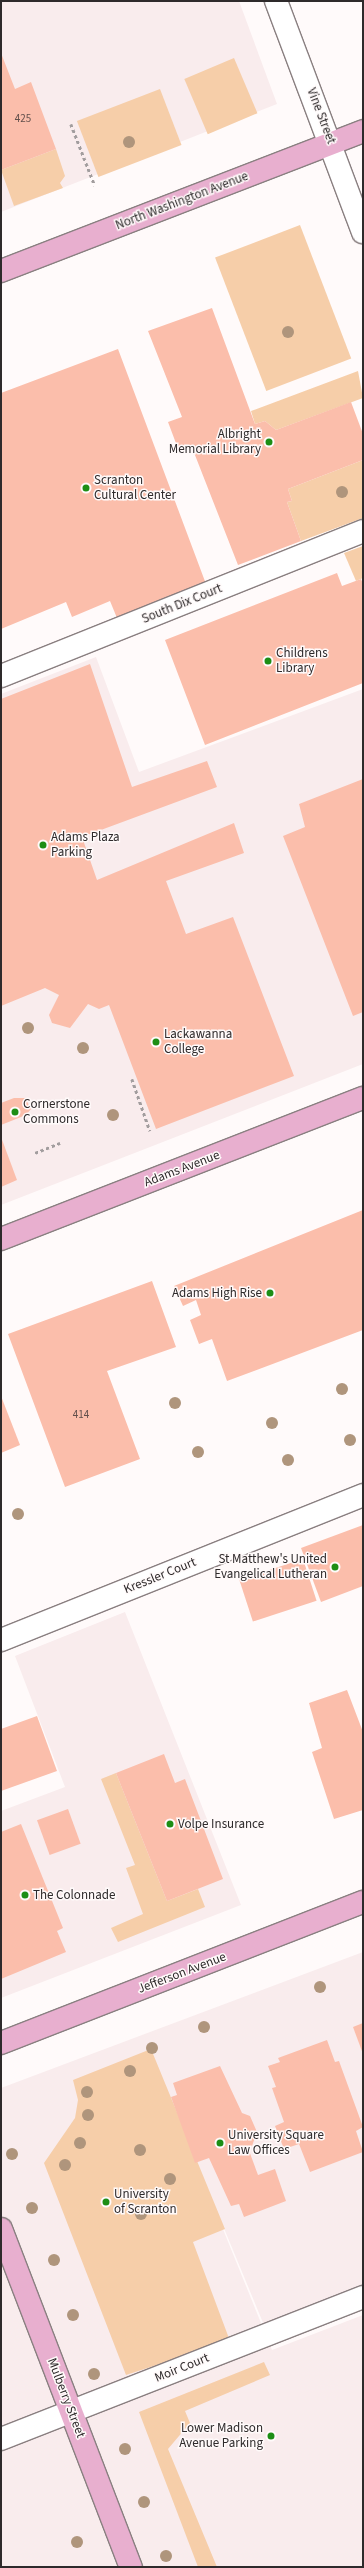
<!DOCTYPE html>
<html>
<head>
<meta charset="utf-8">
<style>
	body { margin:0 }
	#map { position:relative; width:364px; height:2568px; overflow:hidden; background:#fffafa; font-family:"Source Sans 3",sans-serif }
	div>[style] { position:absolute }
	.built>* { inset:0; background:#f9eced }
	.green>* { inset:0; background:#f6cea9; transform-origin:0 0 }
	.building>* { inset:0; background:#fbbeab; transform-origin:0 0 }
	.path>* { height:2.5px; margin-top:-1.25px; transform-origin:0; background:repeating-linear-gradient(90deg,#a29d9e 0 3px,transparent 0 6px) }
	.roads { filter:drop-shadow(1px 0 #897f80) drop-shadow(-1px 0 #897f80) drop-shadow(0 1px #897f80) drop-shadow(0 -1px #897f80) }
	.minor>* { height:22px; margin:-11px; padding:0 11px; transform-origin:11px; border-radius:11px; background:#fff }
	.major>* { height:22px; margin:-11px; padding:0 11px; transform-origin:11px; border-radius:11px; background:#e8afcf }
	.trees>* { width:12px; height:12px; margin:-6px; border-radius:50%; background:#af957c }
	.dots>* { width:11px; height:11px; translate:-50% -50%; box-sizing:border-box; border:2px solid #fffafa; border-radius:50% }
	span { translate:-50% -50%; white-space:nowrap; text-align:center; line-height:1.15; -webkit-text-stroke:3px #fffafa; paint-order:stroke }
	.number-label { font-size:11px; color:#614f4b }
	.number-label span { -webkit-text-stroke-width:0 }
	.street-label { font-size:13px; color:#2e2a2b }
	.poi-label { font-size:13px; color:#2e2a2b }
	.right { translate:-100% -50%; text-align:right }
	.left { translate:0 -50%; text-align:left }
	.frame { position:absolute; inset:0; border:2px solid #2e2a2b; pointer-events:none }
</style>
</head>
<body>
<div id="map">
	<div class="built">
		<i style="clip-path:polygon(1px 1px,239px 1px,277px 104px,1px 212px)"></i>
		<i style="clip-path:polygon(96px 657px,139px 772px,363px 689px,363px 1064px,1px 1205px,1px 694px)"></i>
		<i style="clip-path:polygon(125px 1612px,241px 1905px,1px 1998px,1px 1811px,65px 1787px,15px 1656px)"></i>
		<i style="clip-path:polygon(363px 1952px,363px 2291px,266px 2330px,147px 2042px,272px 2350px,363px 2315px,363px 2567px,1px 2567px,1px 2088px)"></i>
	</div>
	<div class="green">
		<i style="left:234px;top:58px;width:60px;height:54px;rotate:67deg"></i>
		<i style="left:160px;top:89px;width:60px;height:89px;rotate:69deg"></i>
		<i style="clip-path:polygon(56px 149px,65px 176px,60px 183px,63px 188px,14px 206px,1px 170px)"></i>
		<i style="left:300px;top:225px;width:143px;height:91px;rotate:69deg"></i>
		<i style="clip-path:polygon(358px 371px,363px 398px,276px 430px,265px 421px,255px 424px,251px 411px)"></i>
		<i style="clip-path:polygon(363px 460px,363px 518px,301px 541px,287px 502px,292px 501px,288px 489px)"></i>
		<i style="clip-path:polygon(363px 546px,363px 578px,356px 581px,344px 553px)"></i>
		<i style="clip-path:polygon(116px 1773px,167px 1901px,198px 1889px,205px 1907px,118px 1942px,111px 1928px,143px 1914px,126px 1868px,135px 1865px,101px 1779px)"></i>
		<i style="clip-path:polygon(151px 2049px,225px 2229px,193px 2242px,230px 2341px,126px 2375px,44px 2163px,75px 2118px,78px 2100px,73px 2080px)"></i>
		<i style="clip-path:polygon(264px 2362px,270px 2375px,185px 2411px,190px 2423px,168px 2449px,217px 2567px,198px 2567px,139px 2412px)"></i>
	</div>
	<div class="building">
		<i style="clip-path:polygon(1px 53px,15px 89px,31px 82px,56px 149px,1px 170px)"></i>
		<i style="clip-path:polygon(212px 308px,255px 424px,265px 421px,276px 430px,351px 402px,363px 434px,363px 460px,288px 489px,292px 501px,287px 502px,301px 541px,238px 565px,193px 450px,180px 454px,168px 422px,182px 417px,148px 331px)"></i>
		<i style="clip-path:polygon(118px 349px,206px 584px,117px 618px,110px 601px,72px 617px,66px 602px,1px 629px,1px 393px)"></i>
		<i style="clip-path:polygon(337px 573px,342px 586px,361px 579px,363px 584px,363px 683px,205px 745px,165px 640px)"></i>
		<i style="clip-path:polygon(90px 664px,132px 787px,207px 761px,217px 787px,82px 837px,97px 880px,234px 823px,244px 853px,166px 881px,186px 934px,233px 917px,294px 1076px,156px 1129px,109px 1005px,99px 1009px,88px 1004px,70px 1028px,52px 1023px,49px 1015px,59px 995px,45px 988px,1px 1006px,1px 699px)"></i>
		<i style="clip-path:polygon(363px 779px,363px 1012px,353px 1016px,283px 836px,305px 827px,299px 804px)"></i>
		<i style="clip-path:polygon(14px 1098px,25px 1098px,31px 1109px,26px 1115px,1px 1125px,1px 1103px)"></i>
		<i style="clip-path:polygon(1px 1137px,17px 1180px,1px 1187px)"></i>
		<i style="clip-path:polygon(363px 1210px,363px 1330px,227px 1381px,212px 1339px,199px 1344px,190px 1320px,201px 1315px,196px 1300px,183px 1306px,174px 1286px)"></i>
		<i style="clip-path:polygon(152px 1281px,176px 1347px,107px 1371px,140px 1459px,65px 1487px,8px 1334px)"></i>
		<i style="clip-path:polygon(1px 1396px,20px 1445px,1px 1453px)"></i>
		<i style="clip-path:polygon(363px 1525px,363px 1586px,321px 1602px,301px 1548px)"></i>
		<i style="left:303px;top:1559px;width:44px;height:67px;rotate:72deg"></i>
		<i style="clip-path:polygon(347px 1690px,363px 1732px,363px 1810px,334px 1819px,312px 1752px,322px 1748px,309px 1703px)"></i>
		<i style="clip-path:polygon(37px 1716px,57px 1771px,1px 1791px,1px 1729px)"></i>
		<i style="clip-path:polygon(164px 1754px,175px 1783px,185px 1779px,223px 1879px,167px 1901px,116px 1773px)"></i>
		<i style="left:68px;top:1809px;width:37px;height:33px;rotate:70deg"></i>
		<i style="clip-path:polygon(21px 1824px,63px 1928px,57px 1931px,66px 1952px,1px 1979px,1px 1832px)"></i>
		<i style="clip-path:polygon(363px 2023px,363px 2054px,353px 2027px)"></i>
		<i style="clip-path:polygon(327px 2040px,335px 2062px,339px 2061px,363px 2127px,356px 2131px,363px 2152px,310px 2172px,299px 2144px,284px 2149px,275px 2126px,284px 2122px,272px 2088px,276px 2087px,268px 2066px,280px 2062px,278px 2058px)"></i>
		<i style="clip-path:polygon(220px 2066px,242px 2113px,250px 2116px,257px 2132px,252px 2146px,248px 2148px,258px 2175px,275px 2169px,286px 2201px,244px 2217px,239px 2204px,231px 2206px,209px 2158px,195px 2163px,171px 2097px,177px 2095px,173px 2083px)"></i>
	</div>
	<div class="path">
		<i style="left:71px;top:124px;width:66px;rotate:68.8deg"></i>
		<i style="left:132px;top:1079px;width:55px;rotate:70.9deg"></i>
		<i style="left:35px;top:1153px;width:27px;rotate:-22deg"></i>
	</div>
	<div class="roads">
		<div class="minor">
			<i style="left:276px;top:1px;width:247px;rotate:69.4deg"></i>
			<i style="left:1px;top:676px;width:390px;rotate:-21.8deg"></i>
			<i style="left:1px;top:1640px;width:390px;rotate:-21.8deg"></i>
			<i style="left:1px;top:2439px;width:389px;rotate:-21.4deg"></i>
		</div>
		<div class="major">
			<i style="left:1px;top:271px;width:388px;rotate:-21.1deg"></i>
			<i style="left:1px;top:1239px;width:388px;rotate:-21.3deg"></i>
			<i style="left:1px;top:2043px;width:388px;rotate:-21.3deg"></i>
			<i style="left:1px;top:2229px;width:362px;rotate:69deg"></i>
		</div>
	</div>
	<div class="trees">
		<i style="left:129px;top:142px"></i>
		<i style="left:288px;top:332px"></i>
		<i style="left:342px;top:492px"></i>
		<i style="left:28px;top:1028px"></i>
		<i style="left:83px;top:1048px"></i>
		<i style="left:113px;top:1115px"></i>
		<i style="left:342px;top:1389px"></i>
		<i style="left:175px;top:1403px"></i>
		<i style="left:272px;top:1423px"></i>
		<i style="left:350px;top:1440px"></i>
		<i style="left:198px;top:1452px"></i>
		<i style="left:288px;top:1460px"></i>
		<i style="left:18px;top:1514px"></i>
		<i style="left:320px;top:1987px"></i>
		<i style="left:204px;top:2027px"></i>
		<i style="left:152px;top:2048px"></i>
		<i style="left:130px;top:2071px"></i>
		<i style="left:87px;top:2092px"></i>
		<i style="left:88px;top:2115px"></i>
		<i style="left:80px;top:2143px"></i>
		<i style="left:140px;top:2150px"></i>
		<i style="left:12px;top:2154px"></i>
		<i style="left:65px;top:2165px"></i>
		<i style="left:170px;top:2179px"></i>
		<i style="left:32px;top:2208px"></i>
		<i style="left:141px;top:2214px"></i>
		<i style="left:54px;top:2260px"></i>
		<i style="left:73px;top:2315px"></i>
		<i style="left:94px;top:2374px"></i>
		<i style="left:125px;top:2449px"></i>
		<i style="left:144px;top:2502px"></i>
		<i style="left:77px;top:2542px"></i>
		<i style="left:166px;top:2556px"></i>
	</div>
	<div class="dots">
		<i style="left:269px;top:442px;background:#1d8e15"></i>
		<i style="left:86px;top:488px;background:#1d8e15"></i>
		<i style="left:268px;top:661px;background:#1d8e15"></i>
		<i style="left:43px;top:845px;background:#1d8e15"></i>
		<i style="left:156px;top:1042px;background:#1d8e15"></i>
		<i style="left:15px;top:1112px;background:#1d8e15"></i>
		<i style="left:270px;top:1293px;background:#1d8e15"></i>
		<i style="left:335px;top:1567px;background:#1d8e15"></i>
		<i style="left:170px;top:1824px;background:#1d8e15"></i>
		<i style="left:25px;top:1895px;background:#1d8e15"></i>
		<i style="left:220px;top:2143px;background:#1d8e15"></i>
		<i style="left:106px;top:2202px;background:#1d8e15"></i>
		<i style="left:271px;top:2436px;background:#1d8e15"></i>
	</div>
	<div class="number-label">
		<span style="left:23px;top:119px">425</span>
		<span style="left:81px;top:1415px">414</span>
	</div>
	<div class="street-label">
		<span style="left:321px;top:116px;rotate:69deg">Vine Street</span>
		<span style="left:182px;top:201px;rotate:-21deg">North Washington Avenue</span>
		<span style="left:182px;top:604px;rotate:-22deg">South Dix Court</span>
		<span style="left:182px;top:1169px;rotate:-21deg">Adams Avenue</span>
		<span style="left:160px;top:1576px;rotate:-22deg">Kressler Court</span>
		<span style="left:182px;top:1973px;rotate:-21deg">Jefferson Avenue</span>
		<span style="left:182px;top:2368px;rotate:-22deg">Moir Court</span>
		<span style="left:66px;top:2398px;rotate:69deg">Mulberry Street</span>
	</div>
	<div class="poi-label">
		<span class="right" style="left:261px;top:442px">Albright<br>Memorial Library</span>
		<span class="left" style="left:94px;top:488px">Scranton<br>Cultural Center</span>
		<span class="left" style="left:276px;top:661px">Childrens<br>Library</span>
		<span class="left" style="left:51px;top:845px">Adams Plaza<br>Parking</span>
		<span class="left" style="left:164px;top:1042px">Lackawanna<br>College</span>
		<span class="left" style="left:23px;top:1112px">Cornerstone<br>Commons</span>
		<span class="right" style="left:262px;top:1293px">Adams High Rise</span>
		<span class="right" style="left:327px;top:1567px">St Matthew's United<br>Evangelical Lutheran</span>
		<span class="left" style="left:178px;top:1824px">Volpe Insurance</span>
		<span class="left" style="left:33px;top:1895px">The Colonnade</span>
		<span class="left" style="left:228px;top:2143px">University Square<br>Law Offices</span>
		<span class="left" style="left:114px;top:2202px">University<br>of Scranton</span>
		<span class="right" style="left:263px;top:2436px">Lower Madison<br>Avenue Parking</span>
	</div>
	<div class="frame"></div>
</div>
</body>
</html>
